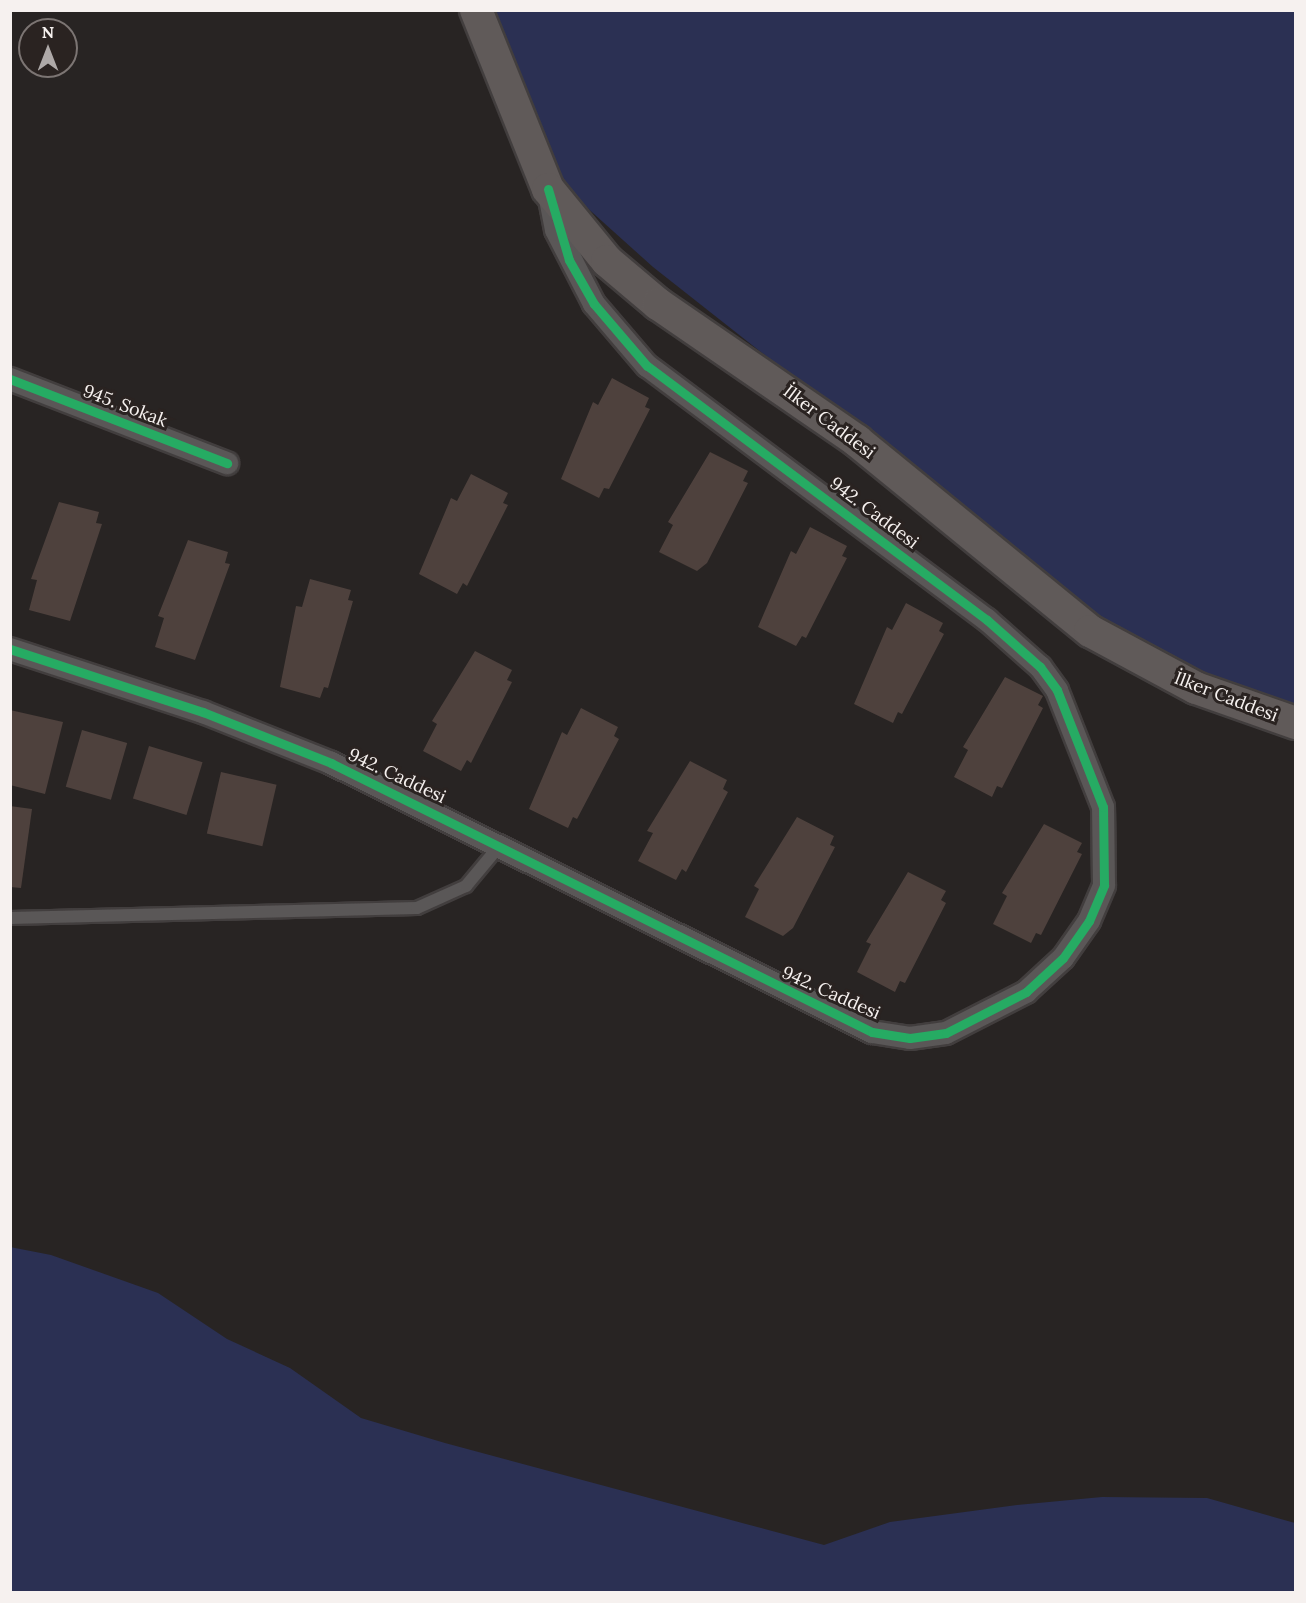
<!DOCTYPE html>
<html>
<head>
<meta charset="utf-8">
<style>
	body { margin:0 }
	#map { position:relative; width:1306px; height:1603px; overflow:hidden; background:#282423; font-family:Lora,serif }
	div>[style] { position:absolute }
	.green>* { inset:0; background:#2b3053 }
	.building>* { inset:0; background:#4e413d; transform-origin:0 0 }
	.roads { filter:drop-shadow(2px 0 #423e3e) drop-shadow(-2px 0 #423e3e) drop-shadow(0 2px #423e3e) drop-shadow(0 -2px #423e3e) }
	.lane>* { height:12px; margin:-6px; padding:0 6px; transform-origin:6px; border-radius:6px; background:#5a5757 }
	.street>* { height:22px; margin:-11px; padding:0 11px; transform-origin:11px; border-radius:11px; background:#5a5757 }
	.secondary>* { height:32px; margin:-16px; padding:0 16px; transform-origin:16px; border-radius:16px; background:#605a59 }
	.cycleway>* { height:9px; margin:-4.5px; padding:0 4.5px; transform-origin:4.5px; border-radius:4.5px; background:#26ab63 }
	span { translate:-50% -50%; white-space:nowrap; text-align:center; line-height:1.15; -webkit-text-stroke:6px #2a2321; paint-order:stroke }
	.street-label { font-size:18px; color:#f6f1ef }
	.frame { position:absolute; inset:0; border:12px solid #f6f1ef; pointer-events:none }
	.north { position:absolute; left:18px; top:18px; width:60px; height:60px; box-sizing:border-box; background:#2a2321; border:2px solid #7c7573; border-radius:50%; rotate:0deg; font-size:16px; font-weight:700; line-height:24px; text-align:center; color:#f6f1ef }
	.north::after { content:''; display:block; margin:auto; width:21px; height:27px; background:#aea9a8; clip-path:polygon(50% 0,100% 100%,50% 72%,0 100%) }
</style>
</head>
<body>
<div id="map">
	<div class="green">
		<i style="clip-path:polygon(483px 11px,1295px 11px,1295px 719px,1138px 649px,653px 267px,564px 187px)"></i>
		<i style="clip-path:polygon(10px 1247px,51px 1255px,158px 1293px,227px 1339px,290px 1368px,361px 1418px,445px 1443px,824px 1545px,890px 1522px,1017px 1505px,1102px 1497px,1207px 1498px,1295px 1523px,1295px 1592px,11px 1592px)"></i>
	</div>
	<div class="building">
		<i style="clip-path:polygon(612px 378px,649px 398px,645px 407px,650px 409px,609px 489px,604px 488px,599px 498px,561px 479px,593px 402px,598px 405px)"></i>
		<i style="clip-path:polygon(710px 452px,748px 471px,743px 481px,748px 483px,707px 563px,697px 571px,659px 552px,673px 525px,668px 522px)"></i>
		<i style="clip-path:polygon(471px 474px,508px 493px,503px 503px,508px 505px,467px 586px,463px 583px,457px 594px,419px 574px,451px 498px,457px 501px)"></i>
		<i style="clip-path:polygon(59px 502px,99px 512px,96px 523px,102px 524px,70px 621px,29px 610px,37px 580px,31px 579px)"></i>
		<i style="clip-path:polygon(810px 527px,847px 546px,842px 556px,847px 558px,806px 638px,802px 636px,796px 646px,758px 627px,791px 551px,796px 554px)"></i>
		<i style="clip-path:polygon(188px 540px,228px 552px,225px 563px,230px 564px,195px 660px,155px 647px,164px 618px,158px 616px)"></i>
		<i style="clip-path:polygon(310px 579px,351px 590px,348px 600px,353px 601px,328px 688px,324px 687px,320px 698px,280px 687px,296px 606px,302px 607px)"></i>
		<i style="clip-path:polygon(906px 603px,943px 623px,939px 631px,944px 634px,902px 714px,898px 712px,893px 723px,854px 704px,887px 627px,892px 630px)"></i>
		<i style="clip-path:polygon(475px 651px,512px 670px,507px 680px,512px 682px,471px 763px,467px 760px,461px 771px,423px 751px,437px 724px,432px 721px)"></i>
		<i style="clip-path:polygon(1005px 677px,1043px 696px,1038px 705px,1043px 708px,1002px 788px,997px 786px,992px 797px,954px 777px,968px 750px,963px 747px)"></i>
		<i style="clip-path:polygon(581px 708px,618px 727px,614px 736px,619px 739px,577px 819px,573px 817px,568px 828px,529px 809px,562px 732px,567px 735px)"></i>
		<i style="clip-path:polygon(10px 710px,63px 722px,45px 794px,10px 785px)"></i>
		<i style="left:82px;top:730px;width:47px;height:59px;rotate:16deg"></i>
		<i style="left:149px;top:746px;width:56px;height:55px;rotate:17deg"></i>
		<i style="clip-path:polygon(690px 761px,727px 780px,723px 789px,728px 792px,686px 872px,682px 869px,676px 880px,638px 861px,653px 833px,647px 831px)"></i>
		<i style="left:221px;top:772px;width:57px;height:63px;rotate:13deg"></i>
		<i style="clip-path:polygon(10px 806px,32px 809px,21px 888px,10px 887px)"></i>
		<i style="clip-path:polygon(797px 817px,834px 836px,830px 845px,835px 847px,793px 928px,783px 936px,745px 917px,759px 889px,754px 886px)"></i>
		<i style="clip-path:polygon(1044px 824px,1082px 843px,1077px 852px,1082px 854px,1041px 935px,1036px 933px,1031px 943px,993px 924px,1007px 896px,1002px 893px)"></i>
		<i style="clip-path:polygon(908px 872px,946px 891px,941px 900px,946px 903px,905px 983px,900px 981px,895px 992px,857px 972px,871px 944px,866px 942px)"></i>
	</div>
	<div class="roads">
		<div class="lane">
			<i style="left:10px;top:918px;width:407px;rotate:-1.4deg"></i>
			<i style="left:417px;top:908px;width:54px;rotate:-24.2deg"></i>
			<i style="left:466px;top:886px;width:55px;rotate:-50.2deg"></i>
		</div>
		<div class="street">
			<i style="left:10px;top:379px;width:233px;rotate:21.2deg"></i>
			<i style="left:10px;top:649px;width:203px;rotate:18.1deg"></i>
			<i style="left:203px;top:712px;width:138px;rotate:21.7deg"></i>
			<i style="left:331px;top:763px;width:604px;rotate:26.44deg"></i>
			<i style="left:872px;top:1032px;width:38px;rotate:9deg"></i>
			<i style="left:910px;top:1038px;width:36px;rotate:-8deg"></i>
			<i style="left:946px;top:1033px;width:90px;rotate:-27.1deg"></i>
			<i style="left:1026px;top:992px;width:50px;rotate:-42.6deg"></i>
			<i style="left:1063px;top:958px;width:45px;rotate:-54.9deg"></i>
			<i style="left:1089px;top:921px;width:39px;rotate:-67deg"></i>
			<i style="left:1104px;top:885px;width:78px;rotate:-90.7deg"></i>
			<i style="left:1103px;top:807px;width:126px;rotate:-111.5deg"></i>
			<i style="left:1057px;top:690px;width:29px;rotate:-126deg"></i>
			<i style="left:1040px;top:667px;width:71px;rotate:-138.4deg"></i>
			<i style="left:987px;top:620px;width:424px;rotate:-143.2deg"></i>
			<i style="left:647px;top:366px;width:82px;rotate:-130.5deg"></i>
			<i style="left:594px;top:304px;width:83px;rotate:-117.2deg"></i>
			<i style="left:556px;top:230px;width:37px;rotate:-101deg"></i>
		</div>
		<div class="secondary">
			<i style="left:476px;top:10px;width:193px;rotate:68.1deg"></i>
			<i style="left:548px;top:189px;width:93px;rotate:50.7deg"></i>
			<i style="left:607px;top:261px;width:67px;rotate:40.1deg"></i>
			<i style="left:658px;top:304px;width:242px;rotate:34.5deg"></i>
			<i style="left:857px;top:441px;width:301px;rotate:39.2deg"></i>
			<i style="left:1090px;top:631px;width:120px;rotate:28.3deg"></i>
			<i style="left:1196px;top:688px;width:106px;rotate:19.3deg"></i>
		</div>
	</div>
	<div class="cycleway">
		<i style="left:10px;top:379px;width:233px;rotate:21.2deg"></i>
		<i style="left:10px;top:649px;width:203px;rotate:18.1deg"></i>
		<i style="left:203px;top:712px;width:138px;rotate:21.7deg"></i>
		<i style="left:331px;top:763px;width:604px;rotate:26.44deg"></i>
		<i style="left:872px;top:1032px;width:38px;rotate:9deg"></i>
		<i style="left:910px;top:1038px;width:36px;rotate:-8deg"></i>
		<i style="left:946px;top:1033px;width:90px;rotate:-27.1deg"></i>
		<i style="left:1026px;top:992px;width:50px;rotate:-42.6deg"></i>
		<i style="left:1063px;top:958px;width:45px;rotate:-54.9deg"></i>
		<i style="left:1089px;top:921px;width:39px;rotate:-67deg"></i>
		<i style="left:1104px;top:885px;width:78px;rotate:-90.7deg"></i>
		<i style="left:1103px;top:807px;width:126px;rotate:-111.5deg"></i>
		<i style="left:1057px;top:690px;width:29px;rotate:-126deg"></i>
		<i style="left:1040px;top:667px;width:71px;rotate:-138.4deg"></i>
		<i style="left:987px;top:620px;width:424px;rotate:-143.2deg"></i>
		<i style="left:647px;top:366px;width:82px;rotate:-130.5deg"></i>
		<i style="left:594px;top:304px;width:51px;rotate:-119.6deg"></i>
		<i style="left:569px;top:260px;width:74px;rotate:-106.5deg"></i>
	</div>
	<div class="street-label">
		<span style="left:125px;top:406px;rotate:21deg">945. Sokak</span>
		<span style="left:829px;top:422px;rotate:37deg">İlker Caddesi</span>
		<span style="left:874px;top:513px;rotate:37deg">942. Caddesi</span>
		<span style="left:1226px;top:697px;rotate:21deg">İlker Caddesi</span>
		<span style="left:397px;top:776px;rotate:25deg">942. Caddesi</span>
		<span style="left:831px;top:993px;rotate:24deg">942. Caddesi</span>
	</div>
	<div class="frame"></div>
	<div class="north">N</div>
</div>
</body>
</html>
